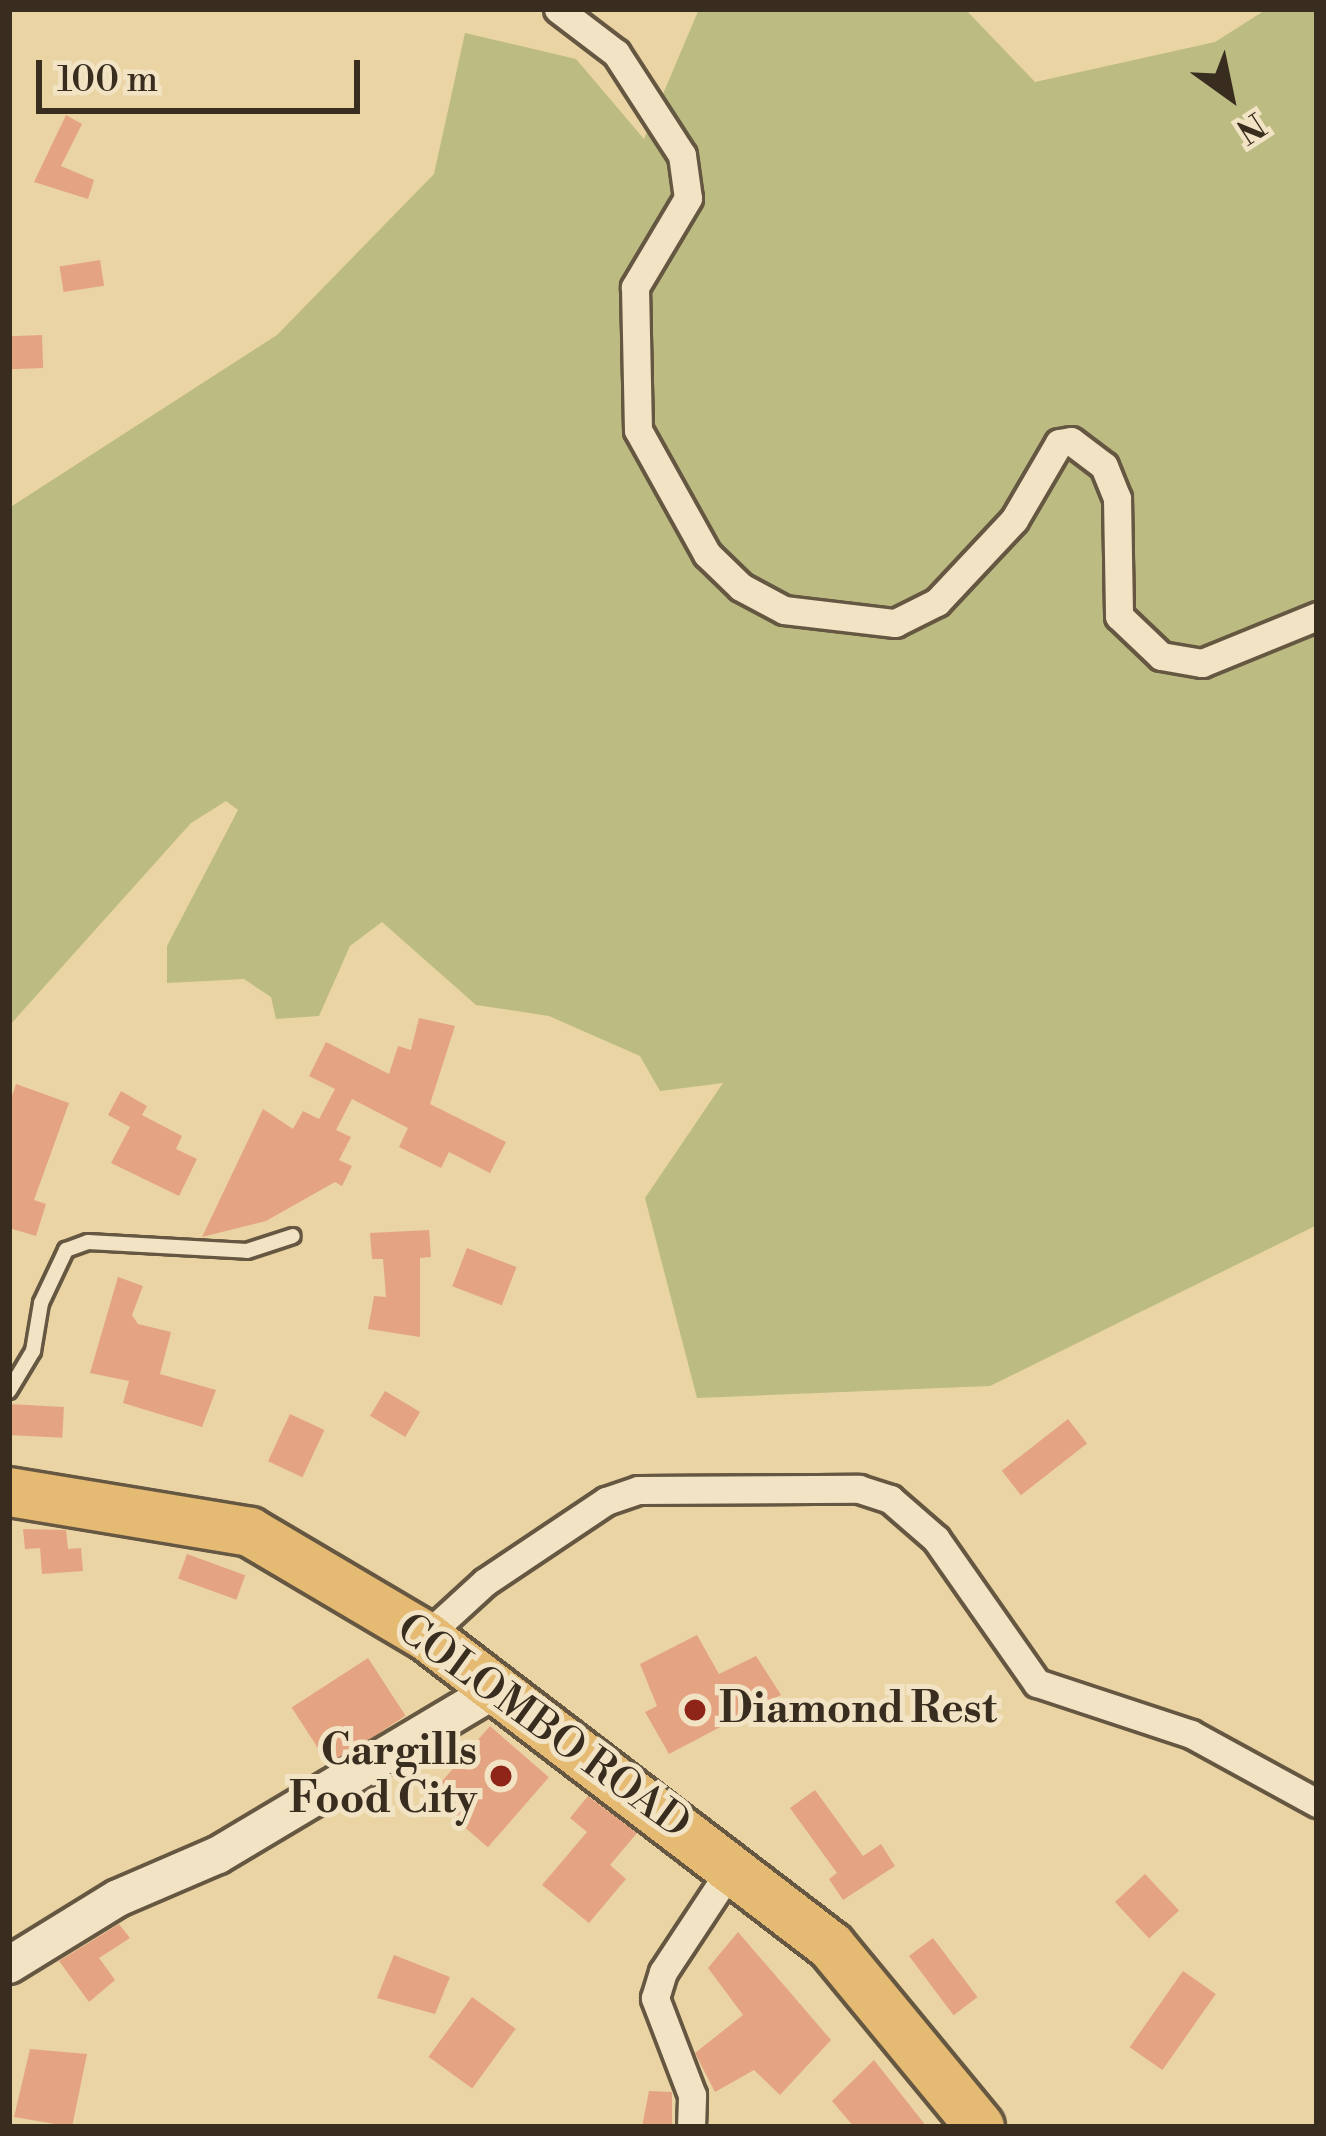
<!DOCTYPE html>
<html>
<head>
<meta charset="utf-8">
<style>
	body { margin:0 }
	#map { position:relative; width:1326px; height:2136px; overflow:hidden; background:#ead4a3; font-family:"Libre Bodoni",serif }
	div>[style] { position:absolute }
	.green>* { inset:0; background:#bbbb82 }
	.building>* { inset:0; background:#e4a482; transform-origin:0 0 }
	.roads { filter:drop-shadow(3px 0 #655741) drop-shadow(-3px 0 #655741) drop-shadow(0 3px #655741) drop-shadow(0 -3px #655741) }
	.lane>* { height:14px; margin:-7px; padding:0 7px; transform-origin:7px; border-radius:7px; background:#f1e3c3 }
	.street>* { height:27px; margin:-13.5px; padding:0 13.5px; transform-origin:13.5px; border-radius:13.5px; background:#f1e3c3 }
	.secondary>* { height:36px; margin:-18px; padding:0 18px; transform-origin:18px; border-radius:18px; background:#f1e3c3 }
	.highway>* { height:48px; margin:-24px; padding:0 24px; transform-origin:24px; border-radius:24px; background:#e5ba72 }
	.dots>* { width:33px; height:33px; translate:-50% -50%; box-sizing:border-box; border:6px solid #f1e3c3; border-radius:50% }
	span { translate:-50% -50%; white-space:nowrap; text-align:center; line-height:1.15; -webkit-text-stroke:10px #f1e3c3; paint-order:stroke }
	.poi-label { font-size:42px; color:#392d20; font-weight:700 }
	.left { translate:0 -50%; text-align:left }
	.right { translate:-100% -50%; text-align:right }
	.street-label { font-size:42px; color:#392d20 }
	.frame { position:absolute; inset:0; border:12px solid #392d20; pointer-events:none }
	.north { position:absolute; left:1170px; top:36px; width:120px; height:120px; -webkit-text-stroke:9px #f1e3c3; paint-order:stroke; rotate:147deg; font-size:33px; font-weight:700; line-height:48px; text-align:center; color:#392d20 }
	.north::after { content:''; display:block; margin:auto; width:42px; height:54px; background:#392d20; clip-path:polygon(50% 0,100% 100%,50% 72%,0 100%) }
	.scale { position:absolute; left:36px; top:60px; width:324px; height:54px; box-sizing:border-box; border:6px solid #392d20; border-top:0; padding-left:15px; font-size:36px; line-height:42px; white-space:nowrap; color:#392d20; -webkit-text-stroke:9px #f1e3c3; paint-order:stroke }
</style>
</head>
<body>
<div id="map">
	<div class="green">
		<i style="clip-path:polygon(699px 9px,965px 9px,1035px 82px,1215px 42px,1267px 9px,1317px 9px,1317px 1225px,990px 1386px,697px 1398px,645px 1198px,723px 1083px,660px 1091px,640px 1056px,549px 1016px,476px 1005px,382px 922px,350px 946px,319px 1016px,276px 1019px,271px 997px,244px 979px,167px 983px,167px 946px,238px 810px,226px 801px,191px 823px,9px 1026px,9px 508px,277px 335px,434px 174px,465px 33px,576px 59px,644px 139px)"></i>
	</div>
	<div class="building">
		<i style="clip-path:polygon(66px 115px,82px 124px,61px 166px,94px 180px,88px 199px,34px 182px)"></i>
		<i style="left:100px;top:260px;width:26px;height:41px;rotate:81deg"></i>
		<i style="left:42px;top:335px;width:33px;height:33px;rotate:88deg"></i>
		<i style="clip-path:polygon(419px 1018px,455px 1026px,430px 1104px,506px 1142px,490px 1173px,449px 1152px,441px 1168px,399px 1147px,408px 1128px,352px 1099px,336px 1130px,351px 1137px,339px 1160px,352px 1166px,342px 1186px,335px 1182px,266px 1221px,202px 1237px,263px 1109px,293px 1129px,303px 1111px,319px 1119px,335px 1089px,309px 1076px,326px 1042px,389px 1074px,398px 1046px,411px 1050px)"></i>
		<i style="clip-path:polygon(16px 1084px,69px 1103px,34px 1200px,46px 1204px,36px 1236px,9px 1228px,9px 1105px)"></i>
		<i style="clip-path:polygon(121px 1091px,147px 1106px,142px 1115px,182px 1136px,176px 1149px,197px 1159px,179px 1196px,111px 1163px,130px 1127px,108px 1115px)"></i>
		<i style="clip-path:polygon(429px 1230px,431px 1257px,420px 1258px,420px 1337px,368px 1329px,374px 1296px,386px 1297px,383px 1259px,372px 1259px,370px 1233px)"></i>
		<i style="left:467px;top:1248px;width:53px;height:41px;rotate:21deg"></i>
		<i style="clip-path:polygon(118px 1277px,143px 1286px,132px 1315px,138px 1324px,171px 1332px,160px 1374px,216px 1390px,202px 1427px,123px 1403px,129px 1381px,90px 1373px)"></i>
		<i style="left:385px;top:1391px;width:41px;height:29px;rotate:31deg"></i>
		<i style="left:9px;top:1404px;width:55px;height:31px;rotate:3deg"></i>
		<i style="left:290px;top:1414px;width:38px;height:52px;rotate:25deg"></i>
		<i style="left:1068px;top:1419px;width:31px;height:84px;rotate:52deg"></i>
		<i style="clip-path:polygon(23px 1529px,66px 1530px,68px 1549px,81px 1548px,83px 1571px,42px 1574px,40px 1548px,25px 1549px)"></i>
		<i style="left:187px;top:1554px;width:62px;height:26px;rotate:20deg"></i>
		<i style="clip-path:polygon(697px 1635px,719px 1674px,756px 1656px,781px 1695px,669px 1754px,645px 1712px,657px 1706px,640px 1664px)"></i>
		<i style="left:368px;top:1658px;width:69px;height:91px;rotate:57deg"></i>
		<i style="left:490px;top:1726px;width:78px;height:93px;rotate:41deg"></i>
		<i style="clip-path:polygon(815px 1790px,863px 1856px,881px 1844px,895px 1866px,843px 1900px,829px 1879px,837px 1873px,790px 1808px)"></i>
		<i style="clip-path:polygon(588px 1796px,637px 1833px,610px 1865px,626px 1879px,589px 1923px,542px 1885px,587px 1832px,570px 1818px)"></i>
		<i style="left:1145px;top:1874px;width:50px;height:41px;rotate:47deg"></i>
		<i style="clip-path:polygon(119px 1924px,130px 1938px,99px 1958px,115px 1980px,89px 2002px,59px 1961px)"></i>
		<i style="clip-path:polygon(738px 1932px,831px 2040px,780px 2095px,754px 2070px,715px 2092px,695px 2053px,743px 2015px,708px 1968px)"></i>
		<i style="left:933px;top:1938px;width:74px;height:30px;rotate:53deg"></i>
		<i style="clip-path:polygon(394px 1955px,450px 1977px,435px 2014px,377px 1998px)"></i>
		<i style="left:1183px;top:1971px;width:40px;height:93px;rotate:35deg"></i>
		<i style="left:472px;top:1997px;width:54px;height:74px;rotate:36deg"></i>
		<i style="clip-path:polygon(30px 2049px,87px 2054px,72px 2127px,14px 2117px)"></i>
		<i style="clip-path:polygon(874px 2060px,927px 2127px,854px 2127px,832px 2101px)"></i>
		<i style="clip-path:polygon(649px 2091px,672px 2092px,672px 2127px,642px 2127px)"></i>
	</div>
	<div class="roads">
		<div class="lane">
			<i style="left:9px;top:1391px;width:47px;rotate:-59deg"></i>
			<i style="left:33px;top:1351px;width:49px;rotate:-80.5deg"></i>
			<i style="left:41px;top:1303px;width:59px;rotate:-64.7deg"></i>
			<i style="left:66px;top:1250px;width:23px;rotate:-20deg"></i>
			<i style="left:88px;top:1242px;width:159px;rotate:3.2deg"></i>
			<i style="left:247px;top:1251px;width:48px;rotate:-18.1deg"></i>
		</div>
		<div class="street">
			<i style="left:558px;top:9px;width:73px;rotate:37.2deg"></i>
			<i style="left:616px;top:53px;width:121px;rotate:57.1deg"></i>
			<i style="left:682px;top:155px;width:43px;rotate:82.1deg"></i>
			<i style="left:688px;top:198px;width:104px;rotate:120.8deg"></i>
			<i style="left:635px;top:287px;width:143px;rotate:88.8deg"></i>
			<i style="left:638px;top:430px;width:142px;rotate:60.9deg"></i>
			<i style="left:707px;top:554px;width:47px;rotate:44.1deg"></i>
			<i style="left:741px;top:587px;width:49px;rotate:28.1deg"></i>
			<i style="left:784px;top:610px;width:112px;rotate:6.7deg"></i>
			<i style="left:895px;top:623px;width:47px;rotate:-26.6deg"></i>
			<i style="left:937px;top:602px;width:112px;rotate:-46.8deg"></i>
			<i style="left:1014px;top:520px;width:89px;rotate:-59.7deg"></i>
			<i style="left:1059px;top:443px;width:12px;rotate:-9deg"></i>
			<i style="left:1071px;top:441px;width:41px;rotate:37.1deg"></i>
			<i style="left:1104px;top:466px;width:35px;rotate:68deg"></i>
			<i style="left:1117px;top:498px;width:118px;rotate:89deg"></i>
			<i style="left:1119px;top:616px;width:58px;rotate:43.6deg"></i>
			<i style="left:1161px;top:656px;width:42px;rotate:9.7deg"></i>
			<i style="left:1202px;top:663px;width:124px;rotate:-22.2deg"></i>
			<i style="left:426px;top:1636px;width:80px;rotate:-42.5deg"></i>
			<i style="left:485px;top:1582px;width:146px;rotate:-33.8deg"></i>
			<i style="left:606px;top:1501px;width:34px;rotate:-19deg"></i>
			<i style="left:638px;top:1490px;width:221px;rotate:-0.3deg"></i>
			<i style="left:859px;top:1489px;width:33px;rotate:18deg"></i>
			<i style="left:890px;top:1499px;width:61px;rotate:41deg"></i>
			<i style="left:936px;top:1539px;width:176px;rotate:55deg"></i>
			<i style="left:1037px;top:1683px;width:162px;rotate:18.3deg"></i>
			<i style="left:1191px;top:1734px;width:144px;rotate:28.7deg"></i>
			<i style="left:691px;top:2127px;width:32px;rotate:-88deg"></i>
			<i style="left:692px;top:2095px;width:104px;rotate:-110.9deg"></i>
			<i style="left:655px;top:1998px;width:27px;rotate:-73deg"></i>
			<i style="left:663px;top:1972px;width:127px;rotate:-56.6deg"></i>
		</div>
		<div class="secondary">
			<i style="left:9px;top:1965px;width:128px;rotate:-31.6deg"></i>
			<i style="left:118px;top:1898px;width:109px;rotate:-23.3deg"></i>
			<i style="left:218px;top:1855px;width:325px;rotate:-30.8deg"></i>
		</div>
		<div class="highway">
			<i style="left:9px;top:1492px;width:244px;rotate:9.4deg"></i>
			<i style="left:250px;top:1532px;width:204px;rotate:30.6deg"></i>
			<i style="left:426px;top:1636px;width:510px;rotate:37.43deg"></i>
			<i style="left:831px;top:1946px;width:234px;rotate:50.5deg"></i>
		</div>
	</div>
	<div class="dots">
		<i style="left:695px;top:1710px;background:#8f2418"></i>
		<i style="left:501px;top:1776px;background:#8f2418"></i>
	</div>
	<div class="poi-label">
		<span class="left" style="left:719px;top:1710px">Diamond Rest</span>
		<span class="right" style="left:477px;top:1776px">Cargills<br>Food City</span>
	</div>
	<div class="street-label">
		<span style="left:543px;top:1727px;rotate:36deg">COLOMBO ROAD</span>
	</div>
	<div class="frame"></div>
	<div class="north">N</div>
	<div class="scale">100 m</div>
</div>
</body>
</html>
